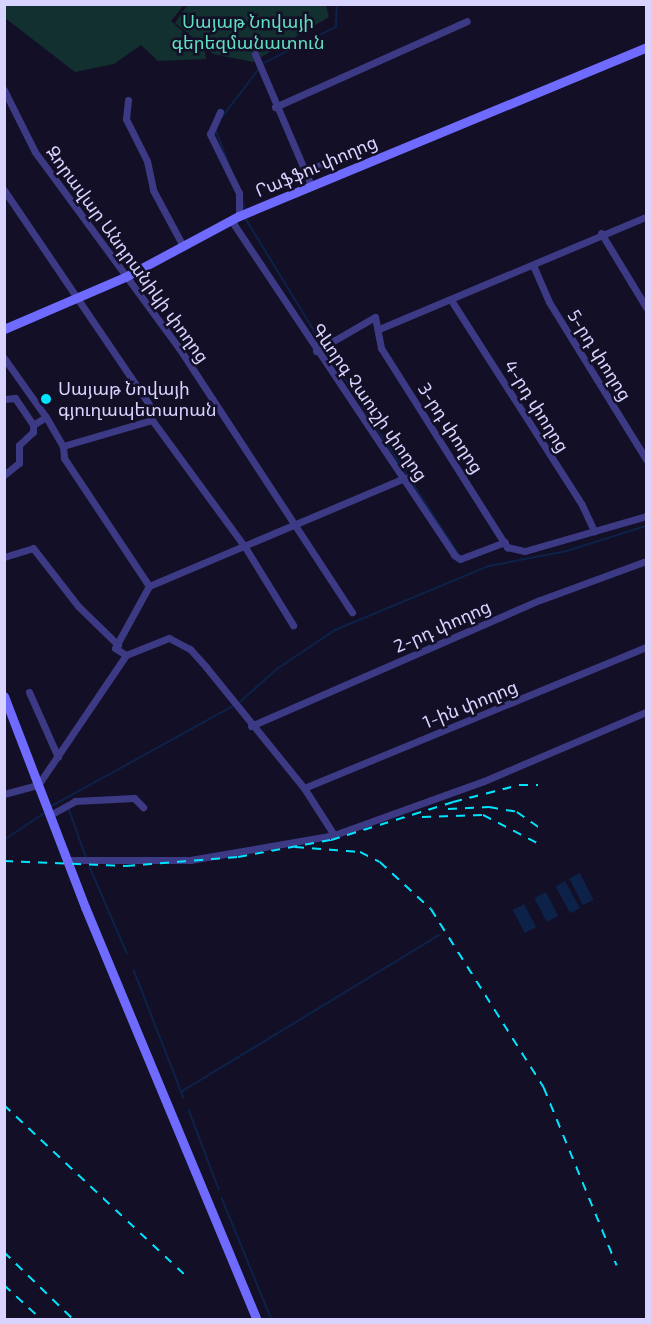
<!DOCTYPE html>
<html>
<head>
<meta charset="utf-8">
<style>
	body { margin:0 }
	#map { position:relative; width:651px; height:1324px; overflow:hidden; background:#130f26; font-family:"Exo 2","Noto Sans Armenian",sans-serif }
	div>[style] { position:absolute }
	.green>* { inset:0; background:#12302f }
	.water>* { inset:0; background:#0c2248; transform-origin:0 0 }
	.stream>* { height:1.5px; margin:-0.75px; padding:0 0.75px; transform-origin:0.75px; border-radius:0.75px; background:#0c2248 }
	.street>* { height:7px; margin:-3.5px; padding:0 3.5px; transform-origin:3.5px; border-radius:3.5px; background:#3d3a85 }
	.secondary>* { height:9px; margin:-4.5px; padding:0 4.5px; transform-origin:4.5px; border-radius:4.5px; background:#6f6bff }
	.rail>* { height:1.5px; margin-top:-0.75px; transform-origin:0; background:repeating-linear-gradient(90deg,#00e5ff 0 9px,transparent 0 17px) }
	.dots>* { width:16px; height:16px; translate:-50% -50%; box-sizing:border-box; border:3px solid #130f26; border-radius:50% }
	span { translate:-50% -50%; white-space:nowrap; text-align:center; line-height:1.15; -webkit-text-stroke:5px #130f26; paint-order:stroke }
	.park-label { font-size:18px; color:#5fe0c0 }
	.street-label { font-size:18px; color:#d9d4ff }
	.poi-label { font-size:18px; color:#d9d4ff }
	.left { translate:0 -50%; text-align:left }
	.frame { position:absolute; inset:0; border:6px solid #d9d4ff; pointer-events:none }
</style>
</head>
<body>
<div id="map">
	<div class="green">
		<i style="clip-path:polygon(188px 4px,326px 5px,329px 17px,253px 62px,213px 54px,175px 23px)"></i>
		<i style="clip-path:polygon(4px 5px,184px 5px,171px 21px,205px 51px,206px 59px,158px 61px,141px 45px,114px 64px,75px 72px,5px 18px)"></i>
	</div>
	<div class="water">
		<i style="left:580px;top:873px;width:30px;height:12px;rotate:63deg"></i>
		<i style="left:565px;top:881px;width:31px;height:11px;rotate:61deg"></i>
		<i style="left:546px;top:892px;width:27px;height:13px;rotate:63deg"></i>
		<i style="left:524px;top:904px;width:26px;height:13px;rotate:62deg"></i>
	</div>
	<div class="stream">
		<i style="left:264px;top:63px;width:80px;rotate:-26.6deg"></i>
		<i style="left:336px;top:27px;width:23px;rotate:-88deg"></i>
		<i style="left:222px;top:117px;width:59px;rotate:-52.5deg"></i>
		<i style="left:216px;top:129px;width:84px;rotate:69.8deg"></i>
		<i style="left:246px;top:219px;width:145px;rotate:58.5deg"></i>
		<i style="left:326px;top:349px;width:247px;rotate:57.1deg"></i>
		<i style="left:240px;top:702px;width:50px;rotate:-41.7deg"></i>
		<i style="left:277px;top:669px;width:70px;rotate:-33.9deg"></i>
		<i style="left:335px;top:630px;width:167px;rotate:-22.6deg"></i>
		<i style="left:489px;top:566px;width:79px;rotate:-10.9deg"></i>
		<i style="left:567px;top:551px;width:83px;rotate:-17.6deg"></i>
		<i style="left:52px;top:806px;width:207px;rotate:-28.9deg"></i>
		<i style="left:69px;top:809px;width:50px;rotate:70.1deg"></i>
		<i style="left:4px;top:840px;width:47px;rotate:-33.7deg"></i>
		<i style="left:90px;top:867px;width:94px;rotate:66.7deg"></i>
		<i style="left:134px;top:970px;width:137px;rotate:68.7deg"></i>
		<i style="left:181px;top:1092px;width:302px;rotate:-31.3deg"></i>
		<i style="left:189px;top:1110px;width:85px;rotate:69.2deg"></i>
		<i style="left:222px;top:1198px;width:132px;rotate:67.7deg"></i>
	</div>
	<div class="street">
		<i style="left:255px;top:54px;width:142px;rotate:66.9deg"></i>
		<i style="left:4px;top:90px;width:69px;rotate:63.4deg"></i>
		<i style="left:35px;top:152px;width:243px;rotate:53.7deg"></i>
		<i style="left:179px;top:348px;width:316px;rotate:56.8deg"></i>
		<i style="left:128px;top:100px;width:19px;rotate:96deg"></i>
		<i style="left:126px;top:119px;width:47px;rotate:63.4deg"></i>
		<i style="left:147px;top:161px;width:30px;rotate:78deg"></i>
		<i style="left:153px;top:190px;width:64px;rotate:61.8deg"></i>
		<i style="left:275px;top:107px;width:210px;rotate:-24.1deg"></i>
		<i style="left:220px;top:112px;width:24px;rotate:114deg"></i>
		<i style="left:210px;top:134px;width:66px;rotate:63.8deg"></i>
		<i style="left:239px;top:193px;width:23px;rotate:90deg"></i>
		<i style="left:305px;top:172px;width:65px;rotate:-24.6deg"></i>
		<i style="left:4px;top:190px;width:266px;rotate:55.9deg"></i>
		<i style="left:153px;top:410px;width:10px;rotate:96deg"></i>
		<i style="left:152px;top:420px;width:157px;rotate:53.8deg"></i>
		<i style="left:245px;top:547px;width:92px;rotate:58.4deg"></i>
		<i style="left:231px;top:220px;width:402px;rotate:56.3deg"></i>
		<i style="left:454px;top:555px;width:7px;rotate:34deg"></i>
		<i style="left:460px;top:559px;width:48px;rotate:-20.7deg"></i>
		<i style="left:601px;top:233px;width:87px;rotate:58.7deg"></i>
		<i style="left:533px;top:265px;width:40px;rotate:66.6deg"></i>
		<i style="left:549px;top:302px;width:185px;rotate:58.3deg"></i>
		<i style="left:451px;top:300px;width:243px;rotate:57.4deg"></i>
		<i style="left:582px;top:505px;width:29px;rotate:65deg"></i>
		<i style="left:379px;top:329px;width:290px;rotate:-22.8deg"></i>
		<i style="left:316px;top:351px;width:68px;rotate:-30deg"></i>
		<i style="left:375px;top:317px;width:32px;rotate:79deg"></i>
		<i style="left:381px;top:348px;width:236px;rotate:57.7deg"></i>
		<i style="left:507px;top:547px;width:18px;rotate:13deg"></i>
		<i style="left:525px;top:551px;width:126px;rotate:-16.1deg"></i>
		<i style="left:4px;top:358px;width:72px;rotate:54.6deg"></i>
		<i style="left:46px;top:417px;width:34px;rotate:60deg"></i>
		<i style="left:63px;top:446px;width:12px;rotate:85deg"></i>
		<i style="left:64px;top:458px;width:154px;rotate:56.4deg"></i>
		<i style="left:4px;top:399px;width:11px;rotate:-5deg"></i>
		<i style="left:15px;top:398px;width:32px;rotate:56deg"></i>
		<i style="left:63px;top:446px;width:93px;rotate:-16.3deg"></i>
		<i style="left:4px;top:475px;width:19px;rotate:-39deg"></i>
		<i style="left:19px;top:463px;width:18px;rotate:-90deg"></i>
		<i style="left:19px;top:445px;width:19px;rotate:-43deg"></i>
		<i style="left:33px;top:432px;width:7px;rotate:-90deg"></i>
		<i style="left:33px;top:425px;width:15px;rotate:-32deg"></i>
		<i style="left:4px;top:557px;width:30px;rotate:-17deg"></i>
		<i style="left:33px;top:548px;width:73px;rotate:52.2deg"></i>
		<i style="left:78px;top:606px;width:56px;rotate:44.3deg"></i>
		<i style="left:149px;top:586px;width:278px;rotate:-22.9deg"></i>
		<i style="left:126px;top:655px;width:13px;rotate:-148deg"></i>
		<i style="left:115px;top:648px;width:71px;rotate:-61.3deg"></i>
		<i style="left:29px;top:692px;width:71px;rotate:66deg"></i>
		<i style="left:251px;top:726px;width:315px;rotate:-23.6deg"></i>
		<i style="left:540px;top:600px;width:113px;rotate:-20.2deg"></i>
		<i style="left:304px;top:788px;width:370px;rotate:-22.4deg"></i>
		<i style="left:4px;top:794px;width:35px;rotate:-15deg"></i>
		<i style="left:38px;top:785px;width:157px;rotate:-55.9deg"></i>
		<i style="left:126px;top:655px;width:46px;rotate:-21.6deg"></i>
		<i style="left:169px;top:638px;width:24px;rotate:28deg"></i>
		<i style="left:190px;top:649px;width:24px;rotate:48deg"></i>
		<i style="left:206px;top:667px;width:156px;rotate:51deg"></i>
		<i style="left:304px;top:788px;width:56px;rotate:57.4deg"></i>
		<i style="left:50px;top:815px;width:29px;rotate:-29deg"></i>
		<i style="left:75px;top:801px;width:59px;rotate:-2.9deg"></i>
		<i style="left:134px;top:798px;width:13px;rotate:45deg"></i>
		<i style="left:68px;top:860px;width:122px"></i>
		<i style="left:190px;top:860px;width:146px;rotate:-9.8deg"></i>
		<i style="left:334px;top:835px;width:159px;rotate:-19.8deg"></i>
		<i style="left:484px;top:781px;width:176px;rotate:-23.1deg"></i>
	</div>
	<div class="secondary">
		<i style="left:4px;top:329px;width:132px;rotate:-23.3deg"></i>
		<i style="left:125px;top:277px;width:129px;rotate:-28.2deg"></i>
		<i style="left:239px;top:216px;width:441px;rotate:-22.5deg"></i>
		<i style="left:4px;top:696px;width:226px;rotate:69deg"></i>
		<i style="left:85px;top:907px;width:447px;rotate:67.4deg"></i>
	</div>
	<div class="rail">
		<i style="left:448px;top:809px;width:41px;rotate:-2.8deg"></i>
		<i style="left:489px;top:807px;width:28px;rotate:10deg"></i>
		<i style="left:517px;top:812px;width:28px;rotate:35deg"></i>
		<i style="left:422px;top:817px;width:61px;rotate:-1.9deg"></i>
		<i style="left:483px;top:815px;width:65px;rotate:27.3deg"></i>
		<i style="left:295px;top:847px;width:65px;rotate:4.4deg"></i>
		<i style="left:360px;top:852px;width:22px;rotate:27deg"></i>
		<i style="left:380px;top:862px;width:69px;rotate:42.7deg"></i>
		<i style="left:431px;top:909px;width:212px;rotate:57.7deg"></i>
		<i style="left:544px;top:1088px;width:192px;rotate:67.7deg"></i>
		<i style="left:4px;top:861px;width:122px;rotate:2.3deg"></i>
		<i style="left:126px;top:866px;width:112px;rotate:-4.6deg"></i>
		<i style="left:238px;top:857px;width:95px;rotate:-10.4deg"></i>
		<i style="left:331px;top:840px;width:128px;rotate:-17.3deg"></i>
		<i style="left:453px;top:802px;width:68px;rotate:-14.4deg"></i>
		<i style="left:519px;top:785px;width:19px"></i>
		<i style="left:4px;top:1105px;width:250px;rotate:43.2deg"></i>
		<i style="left:4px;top:1252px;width:98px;rotate:44.2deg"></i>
		<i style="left:4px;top:1285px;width:52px;rotate:42.6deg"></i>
	</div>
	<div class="dots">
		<i style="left:46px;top:399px;background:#00e5ff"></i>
	</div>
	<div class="park-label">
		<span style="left:248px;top:32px">Սայաթ Նովայի<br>գերեզմանատուն</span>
	</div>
	<div class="street-label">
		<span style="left:316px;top:166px;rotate:-23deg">Րաֆֆու փողոց</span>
		<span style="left:128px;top:254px;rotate:54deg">Զորավար Անդրանիկի փողոց</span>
		<span style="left:600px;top:355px;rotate:58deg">5-րդ փողոց</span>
		<span style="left:370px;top:402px;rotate:55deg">Գևորգ Չաուշի փողոց</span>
		<span style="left:537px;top:406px;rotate:58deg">4-րդ փողոց</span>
		<span style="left:451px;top:428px;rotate:57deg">3-րդ փողոց</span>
		<span style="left:442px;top:626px;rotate:-24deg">2-րդ փողոց</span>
		<span style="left:470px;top:704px;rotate:-22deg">1-ին փողոց</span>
	</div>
	<div class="poi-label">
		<span class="left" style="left:58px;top:399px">Սայաթ Նովայի<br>գյուղապետարան</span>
	</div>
	<div class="frame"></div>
</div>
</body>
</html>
